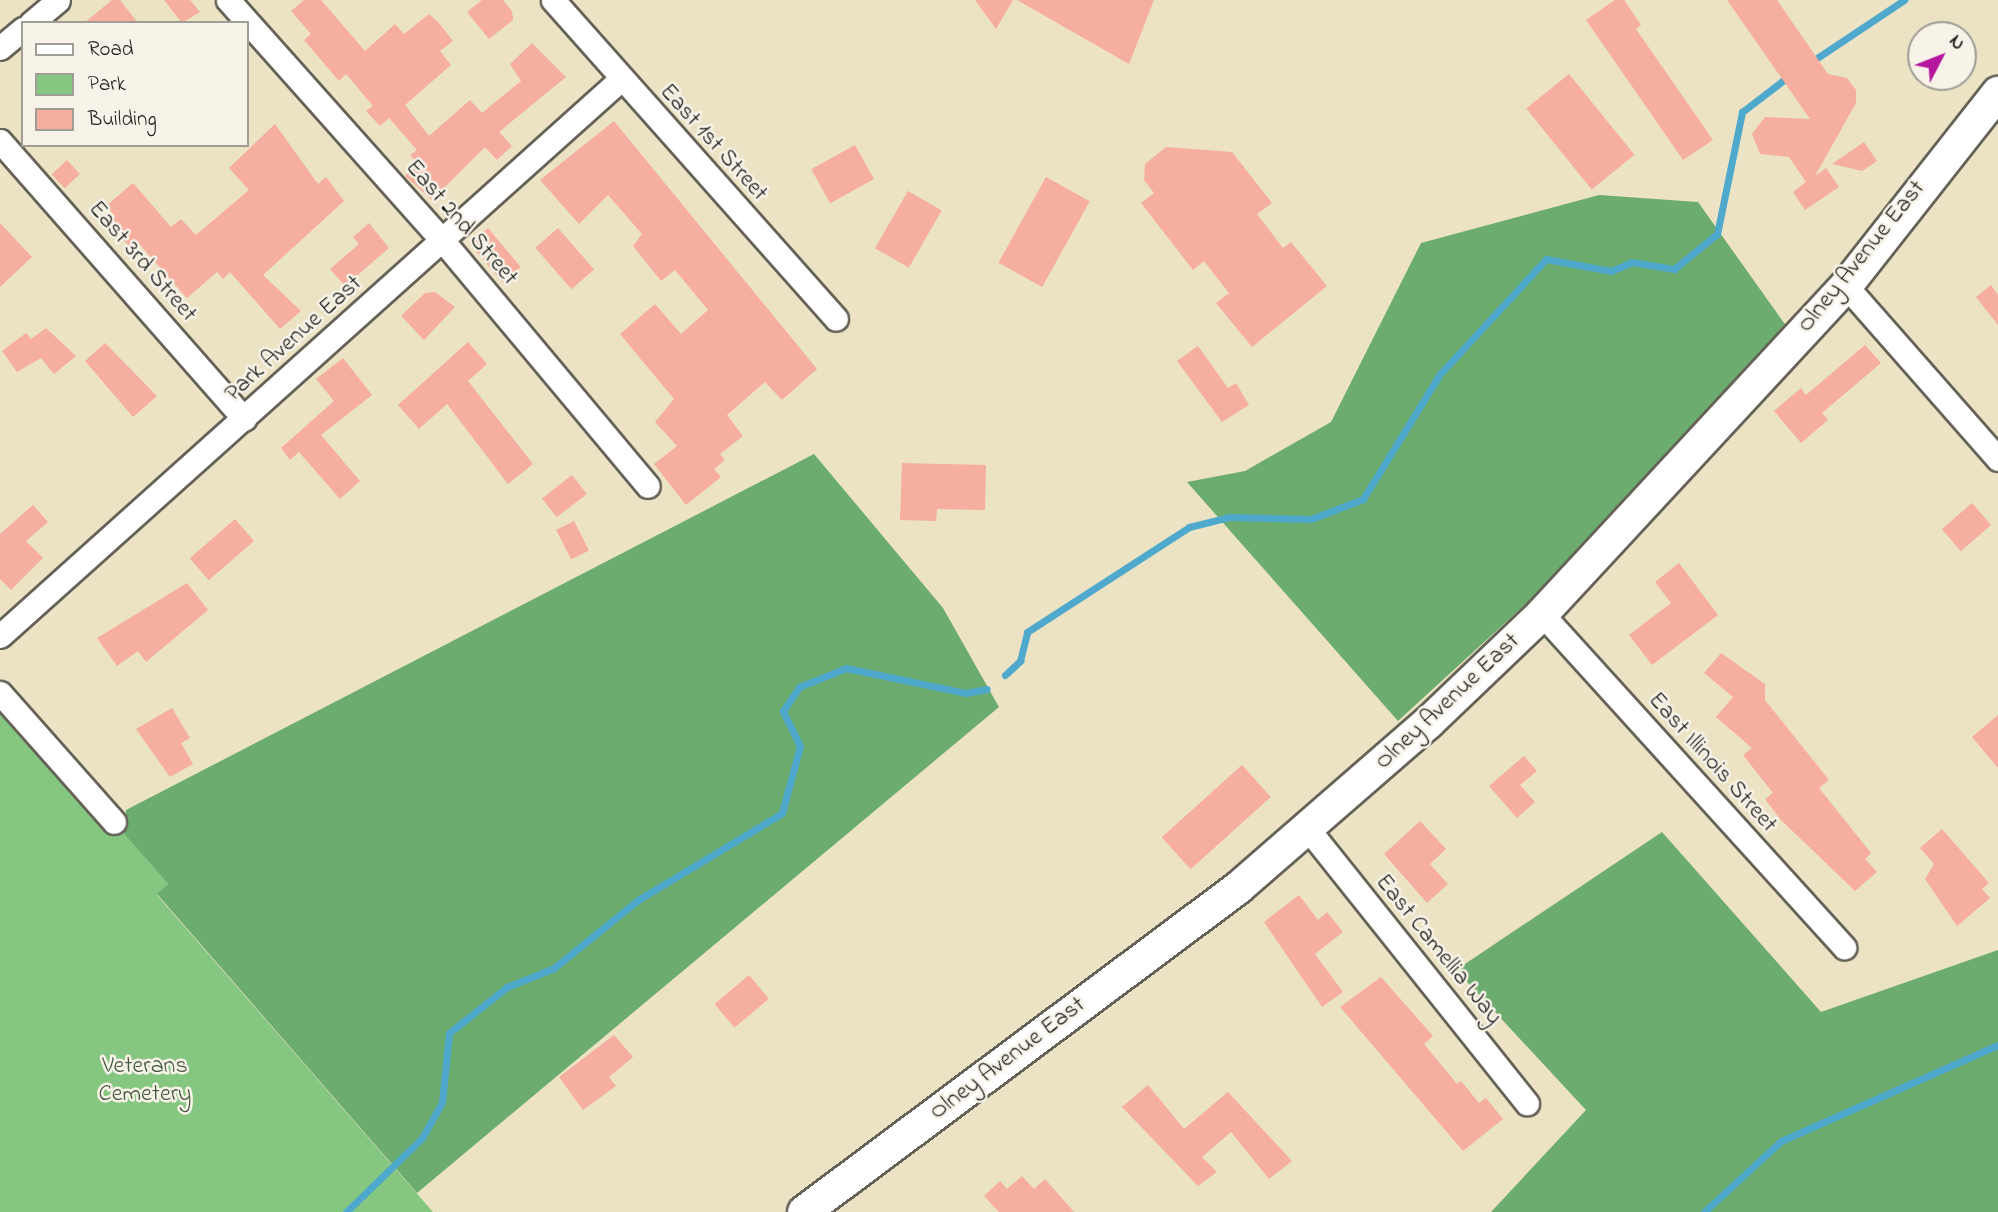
<!DOCTYPE html>
<html>
<head>
<meta charset="utf-8">
<style>
	body { margin:0 }
	#map { position:relative; width:1998px; height:1212px; overflow:hidden; background:#ece3c5; font-family:"Indie Flower",sans-serif }
	div>[style] { position:absolute }
	.green>* { inset:0; background:#85c780 }
	.forest>* { inset:0; background:#6cac6e }
	.stream>* { height:7px; margin:-3.5px; padding:0 3.5px; transform-origin:3.5px; border-radius:3.5px; background:#4fa9cc }
	.building>* { inset:0; background:#f6ae9e; transform-origin:0 0 }
	.roads { filter:drop-shadow(2px 0 #656257) drop-shadow(-2px 0 #656257) drop-shadow(0 2px #656257) drop-shadow(0 -2px #656257) }
	.street>* { height:23px; margin:-11.5px; padding:0 11.5px; transform-origin:11.5px; border-radius:11.5px; background:#fff }
	.secondary>* { height:32px; margin:-16px; padding:0 16px; transform-origin:16px; border-radius:16px; background:#fff }
	span { translate:-50% -50%; white-space:nowrap; text-align:center; line-height:1.15; -webkit-text-stroke:5px #f7f3e8; paint-order:stroke }
	.street-label { font-size:24px; color:#1c1c1c }
	.park-label { font-size:24px; color:#41583f }
	.legend { position:absolute; left:21px; top:21px; width:228px; height:126px; box-sizing:border-box; background:#f7f3e8; border:2px solid #9f9d96; margin:0; padding:9px 12px; list-style:none; font-size:21px; color:#1c1c1c }
	.legend li { display:flex; align-items:center; gap:14px; height:35px }
	.legend b { width:35px; border:2px solid #9f9d96 }
	.north { position:absolute; left:1907px; top:21px; width:70px; height:70px; box-sizing:border-box; background:#f7f3e8; border:2px solid #9f9d96; border-radius:50%; rotate:48deg; font-size:19px; font-weight:700; line-height:28px; text-align:center; color:#1c1c1c }
	.north::after { content:''; display:block; margin:auto; width:24px; height:32px; background:#b5179e; clip-path:polygon(50% 0,100% 100%,50% 72%,0 100%) }
</style>
</head>
<body>
<div id="map">
	<div class="green">
		<i style="clip-path:polygon(0 693px,168px 884px,157px 895px,433px 1212px,0 1212px)"></i>
	</div>
	<div class="forest">
		<i style="clip-path:polygon(1599px 195px,1698px 202px,1789px 330px,1530px 600px,1398px 721px,1187px 482px,1245px 471px,1331px 422px,1421px 243px)"></i>
		<i style="clip-path:polygon(814px 454px,943px 608px,999px 707px,417px 1193px,157px 894px,168px 884px,124px 834px,126px 810px)"></i>
		<i style="clip-path:polygon(1662px 832px,1821px 1012px,1998px 950px,1998px 1212px,1491px 1212px,1586px 1110px,1456px 970px)"></i>
	</div>
	<div class="stream">
		<i style="left:1811px;top:62px;width:112px;rotate:-33.7deg"></i>
		<i style="left:1005px;top:675px;width:21px;rotate:-43deg"></i>
		<i style="left:1020px;top:661px;width:30px;rotate:-76deg"></i>
		<i style="left:1027px;top:632px;width:193px;rotate:-32.9deg"></i>
		<i style="left:1189px;top:527px;width:41px;rotate:-14deg"></i>
		<i style="left:1229px;top:517px;width:82px;rotate:1.4deg"></i>
		<i style="left:1311px;top:519px;width:56px;rotate:-21deg"></i>
		<i style="left:1363px;top:499px;width:147px;rotate:-58.4deg"></i>
		<i style="left:1440px;top:374px;width:156px;rotate:-47.3deg"></i>
		<i style="left:1546px;top:259px;width:66px;rotate:10.5deg"></i>
		<i style="left:1611px;top:271px;width:23px;rotate:-23deg"></i>
		<i style="left:1632px;top:262px;width:43px;rotate:9.5deg"></i>
		<i style="left:1674px;top:269px;width:55px;rotate:-39.1deg"></i>
		<i style="left:1717px;top:234px;width:125px;rotate:-78.4deg"></i>
		<i style="left:1742px;top:112px;width:59px;rotate:-37.5deg"></i>
		<i style="left:346px;top:1212px;width:106px;rotate:-44.2deg"></i>
		<i style="left:422px;top:1138px;width:41px;rotate:-60.9deg"></i>
		<i style="left:442px;top:1102px;width:69px;rotate:-84.2deg"></i>
		<i style="left:449px;top:1033px;width:74px;rotate:-38.4deg"></i>
		<i style="left:507px;top:987px;width:51px;rotate:-22deg"></i>
		<i style="left:554px;top:968px;width:108px;rotate:-39deg"></i>
		<i style="left:638px;top:900px;width:168px;rotate:-31.1deg"></i>
		<i style="left:782px;top:813px;width:69px;rotate:-75deg"></i>
		<i style="left:800px;top:746px;width:39px;rotate:-116deg"></i>
		<i style="left:783px;top:711px;width:29px;rotate:-56deg"></i>
		<i style="left:799px;top:687px;width:51px;rotate:-22deg"></i>
		<i style="left:846px;top:668px;width:123px;rotate:11.8deg"></i>
		<i style="left:966px;top:693px;width:21px;rotate:-11deg"></i>
		<i style="left:1704px;top:1212px;width:105px;rotate:-42.7deg"></i>
		<i style="left:1781px;top:1141px;width:237px;rotate:-23.9deg"></i>
	</div>
	<div class="building">
		<i style="clip-path:polygon(112px 0,120px 0,138px 23px,84px 23px)"></i>
		<i style="clip-path:polygon(164px 0,190px 0,200px 12px,182px 23px)"></i>
		<i style="clip-path:polygon(304px 0,321px 0,365px 51px,395px 24px,404px 34px,429px 14px,438px 22px,453px 41px,440px 51px,451px 65px,405px 105px,429px 136px,470px 100px,482px 113px,521px 81px,510px 64px,532px 43px,566px 77px,499px 132px,512px 146px,497px 160px,485px 147px,432px 200px,405px 176px,418px 164px,410px 155px,417px 150px,389px 118px,380px 126px,366px 111px,373px 106px,346px 74px,339px 81px,304px 40px,311px 34px,291px 11px)"></i>
		<i style="clip-path:polygon(482px 0,503px 0,512px 11px,513px 20px,489px 39px,467px 12px)"></i>
		<i style="clip-path:polygon(975px 0,1013px 0,996px 29px)"></i>
		<i style="clip-path:polygon(1017px 0,1154px 0,1129px 64px)"></i>
		<i style="clip-path:polygon(1615px 0,1624px 0,1641px 25px,1636px 29px,1713px 140px,1683px 160px,1586px 20px)"></i>
		<i style="clip-path:polygon(1727px 0,1777px 0,1828px 74px,1847px 78px,1856px 90px,1856px 103px,1815px 176px,1826px 168px,1839px 187px,1805px 210px,1793px 192px,1806px 182px,1789px 157px,1760px 154px,1752px 134px,1765px 117px,1810px 119px)"></i>
		<i style="left:1569px;top:74px;width:104px;height:55px;rotate:51deg"></i>
		<i style="clip-path:polygon(614px 121px,817px 369px,782px 400px,765px 382px,727px 415px,743px 436px,720px 454px,725px 460px,714px 469px,721px 477px,686px 505px,654px 464px,677px 446px,655px 422px,674px 399px,620px 334px,655px 304px,681px 334px,708px 310px,675px 270px,661px 281px,633px 246px,642px 234px,608px 195px,579px 224px,540px 180px)"></i>
		<i style="clip-path:polygon(275px 124px,318px 184px,326px 177px,344px 201px,263px 275px,301px 311px,280px 329px,230px 272px,223px 279px,217px 272px,187px 298px,140px 245px,133px 251px,108px 222px,115px 216px,106px 206px,133px 183px,171px 227px,181px 219px,196px 235px,249px 190px,229px 168px)"></i>
		<i style="clip-path:polygon(1864px 142px,1877px 161px,1862px 171px,1832px 164px)"></i>
		<i style="left:855px;top:145px;width:39px;height:50px;rotate:61deg"></i>
		<i style="clip-path:polygon(1166px 147px,1232px 152px,1272px 203px,1257px 214px,1283px 248px,1291px 242px,1327px 286px,1252px 347px,1216px 303px,1229px 293px,1204px 261px,1193px 270px,1141px 203px,1154px 193px,1144px 180px,1145px 164px)"></i>
		<i style="left:67px;top:160px;width:19px;height:21px;rotate:47deg"></i>
		<i style="left:1046px;top:177px;width:50px;height:98px;rotate:29deg"></i>
		<i style="left:908px;top:191px;width:39px;height:66px;rotate:30deg"></i>
		<i style="clip-path:polygon(0 223px,32px 257px,0 287px)"></i>
		<i style="clip-path:polygon(369px 223px,389px 248px,345px 286px,330px 269px,359px 244px,353px 237px)"></i>
		<i style="left:488px;top:228px;width:51px;height:24px;rotate:50deg"></i>
		<i style="left:558px;top:228px;width:55px;height:30px;rotate:49deg"></i>
		<i style="clip-path:polygon(1991px 285px,1998px 295px,1998px 325px,1976px 297px)"></i>
		<i style="clip-path:polygon(435px 292px,455px 307px,424px 340px,401px 316px,425px 293px)"></i>
		<i style="clip-path:polygon(46px 328px,76px 356px,54px 374px,41px 358px,17px 372px,2px 351px,26px 333px,31px 339px)"></i>
		<i style="clip-path:polygon(468px 342px,487px 364px,468px 381px,533px 464px,508px 484px,447px 404px,419px 429px,398px 405px)"></i>
		<i style="clip-path:polygon(105px 343px,157px 396px,133px 417px,85px 361px)"></i>
		<i style="clip-path:polygon(1865px 345px,1881px 363px,1822px 413px,1828px 420px,1801px 443px,1774px 411px,1801px 388px,1806px 395px)"></i>
		<i style="clip-path:polygon(1198px 346px,1228px 388px,1236px 383px,1249px 405px,1222px 422px,1177px 361px)"></i>
		<i style="clip-path:polygon(343px 358px,372px 395px,321px 435px,360px 481px,340px 499px,299px 452px,290px 460px,281px 448px,334px 401px,316px 379px)"></i>
		<i style="clip-path:polygon(902px 463px,986px 465px,985px 510px,937px 509px,936px 521px,900px 520px)"></i>
		<i style="left:572px;top:475px;width:24px;height:38px;rotate:52deg"></i>
		<i style="left:1972px;top:503px;width:29px;height:40px;rotate:49deg"></i>
		<i style="clip-path:polygon(33px 505px,48px 522px,26px 541px,43px 558px,11px 590px,0 579px,0 534px)"></i>
		<i style="left:235px;top:519px;width:29px;height:60px;rotate:49deg"></i>
		<i style="left:574px;top:521px;width:33px;height:20px;rotate:63deg"></i>
		<i style="clip-path:polygon(1679px 563px,1718px 615px,1652px 665px,1629px 635px,1671px 603px,1655px 582px)"></i>
		<i style="clip-path:polygon(187px 583px,208px 610px,146px 662px,138px 651px,117px 666px,97px 638px)"></i>
		<i style="clip-path:polygon(1721px 653px,1765px 684px,1765px 700px,1829px 780px,1819px 788px,1871px 853px,1865px 859px,1877px 872px,1855px 891px,1780px 819px,1765px 799px,1773px 793px,1743px 755px,1752px 748px,1716px 717px,1733px 697px,1704px 673px)"></i>
		<i style="clip-path:polygon(172px 708px,190px 738px,181px 743px,193px 764px,170px 777px,136px 729px)"></i>
		<i style="clip-path:polygon(1998px 715px,1998px 768px,1972px 737px)"></i>
		<i style="clip-path:polygon(1524px 756px,1537px 771px,1520px 785px,1535px 802px,1517px 818px,1489px 786px)"></i>
		<i style="left:1242px;top:765px;width:43px;height:108px;rotate:48deg"></i>
		<i style="clip-path:polygon(1420px 821px,1446px 849px,1430px 864px,1448px 884px,1427px 903px,1384px 854px)"></i>
		<i style="clip-path:polygon(1942px 829px,1989px 883px,1982px 889px,1990px 898px,1957px 926px,1925px 879px,1934px 864px,1920px 848px)"></i>
		<i style="clip-path:polygon(1299px 895px,1318px 920px,1327px 912px,1343px 932px,1315px 954px,1343px 992px,1322px 1007px,1264px 922px)"></i>
		<i style="left:749px;top:975px;width:31px;height:45px;rotate:50deg"></i>
		<i style="clip-path:polygon(1381px 977px,1433px 1036px,1424px 1044px,1457px 1084px,1461px 1081px,1479px 1103px,1486px 1098px,1503px 1119px,1463px 1151px,1340px 1007px)"></i>
		<i style="clip-path:polygon(614px 1035px,633px 1057px,609px 1077px,616px 1086px,583px 1110px,559px 1077px)"></i>
		<i style="clip-path:polygon(1148px 1085px,1184px 1129px,1228px 1092px,1292px 1161px,1269px 1179px,1231px 1132px,1202px 1157px,1217px 1172px,1198px 1186px,1122px 1107px)"></i>
		<i style="clip-path:polygon(1022px 1176px,1034px 1189px,1045px 1179px,1074px 1212px,999px 1212px,984px 1196px,1000px 1181px,1007px 1189px)"></i>
	</div>
	<div class="roads">
		<div class="street">
			<i style="left:228px;top:0;width:323px;rotate:48.3deg"></i>
			<i style="left:443px;top:241px;width:319px;rotate:50.1deg"></i>
			<i style="left:553px;top:0;width:426px;rotate:48.4deg"></i>
			<i style="left:31px;top:23px;width:35px;rotate:-40deg"></i>
			<i style="left:0;top:48px;width:30px;rotate:-40deg"></i>
			<i style="left:0;top:141px;width:370px;rotate:48.7deg"></i>
			<i style="left:1846px;top:286px;width:230px;rotate:48.7deg"></i>
			<i style="left:1542px;top:614px;width:450px;rotate:47.8deg"></i>
			<i style="left:0;top:636px;width:834px;rotate:-41.89deg"></i>
			<i style="left:0;top:693px;width:172px;rotate:48.5deg"></i>
			<i style="left:1308px;top:829px;width:351px;rotate:51.4deg"></i>
		</div>
		<div class="secondary">
			<i style="left:804px;top:1212px;width:542px;rotate:-36.74deg"></i>
			<i style="left:1238px;top:888px;width:252px;rotate:-41deg"></i>
			<i style="left:1428px;top:723px;width:158px;rotate:-43.7deg"></i>
			<i style="left:1542px;top:614px;width:447px;rotate:-47.2deg"></i>
			<i style="left:1846px;top:286px;width:246px;rotate:-51.8deg"></i>
		</div>
	</div>
	<div class="street-label">
		<span style="left:713px;top:143px;rotate:48deg">East 1st Street</span>
		<span style="left:461px;top:223px;rotate:49deg">East 2nd Street</span>
		<span style="left:1862px;top:257px;rotate:-51deg">Olney Avenue East</span>
		<span style="left:142px;top:262px;rotate:49deg">East 3rd Street</span>
		<span style="left:294px;top:339px;rotate:-42deg">Park Avenue East</span>
		<span style="left:1448px;top:702px;rotate:-43deg">Olney Avenue East</span>
		<span style="left:1712px;top:763px;rotate:48deg">East Illinois Street</span>
		<span style="left:1438px;top:950px;rotate:51deg">East Camellia Way</span>
		<span style="left:1008px;top:1059px;rotate:-37deg">Olney Avenue East</span>
	</div>
	<div class="park-label">
		<span style="left:145px;top:1081px">Veterans<br>Cemetery</span>
	</div>
	<ul class="legend">
	<li><b style="height:9px;background:#fff"></b>Road</li>
	<li><b style="height:19px;background:#85c780"></b>Park</li>
	<li><b style="height:19px;background:#f6ae9e"></b>Building</li>
	</ul>
	<div class="north">N</div>
</div>
</body>
</html>
